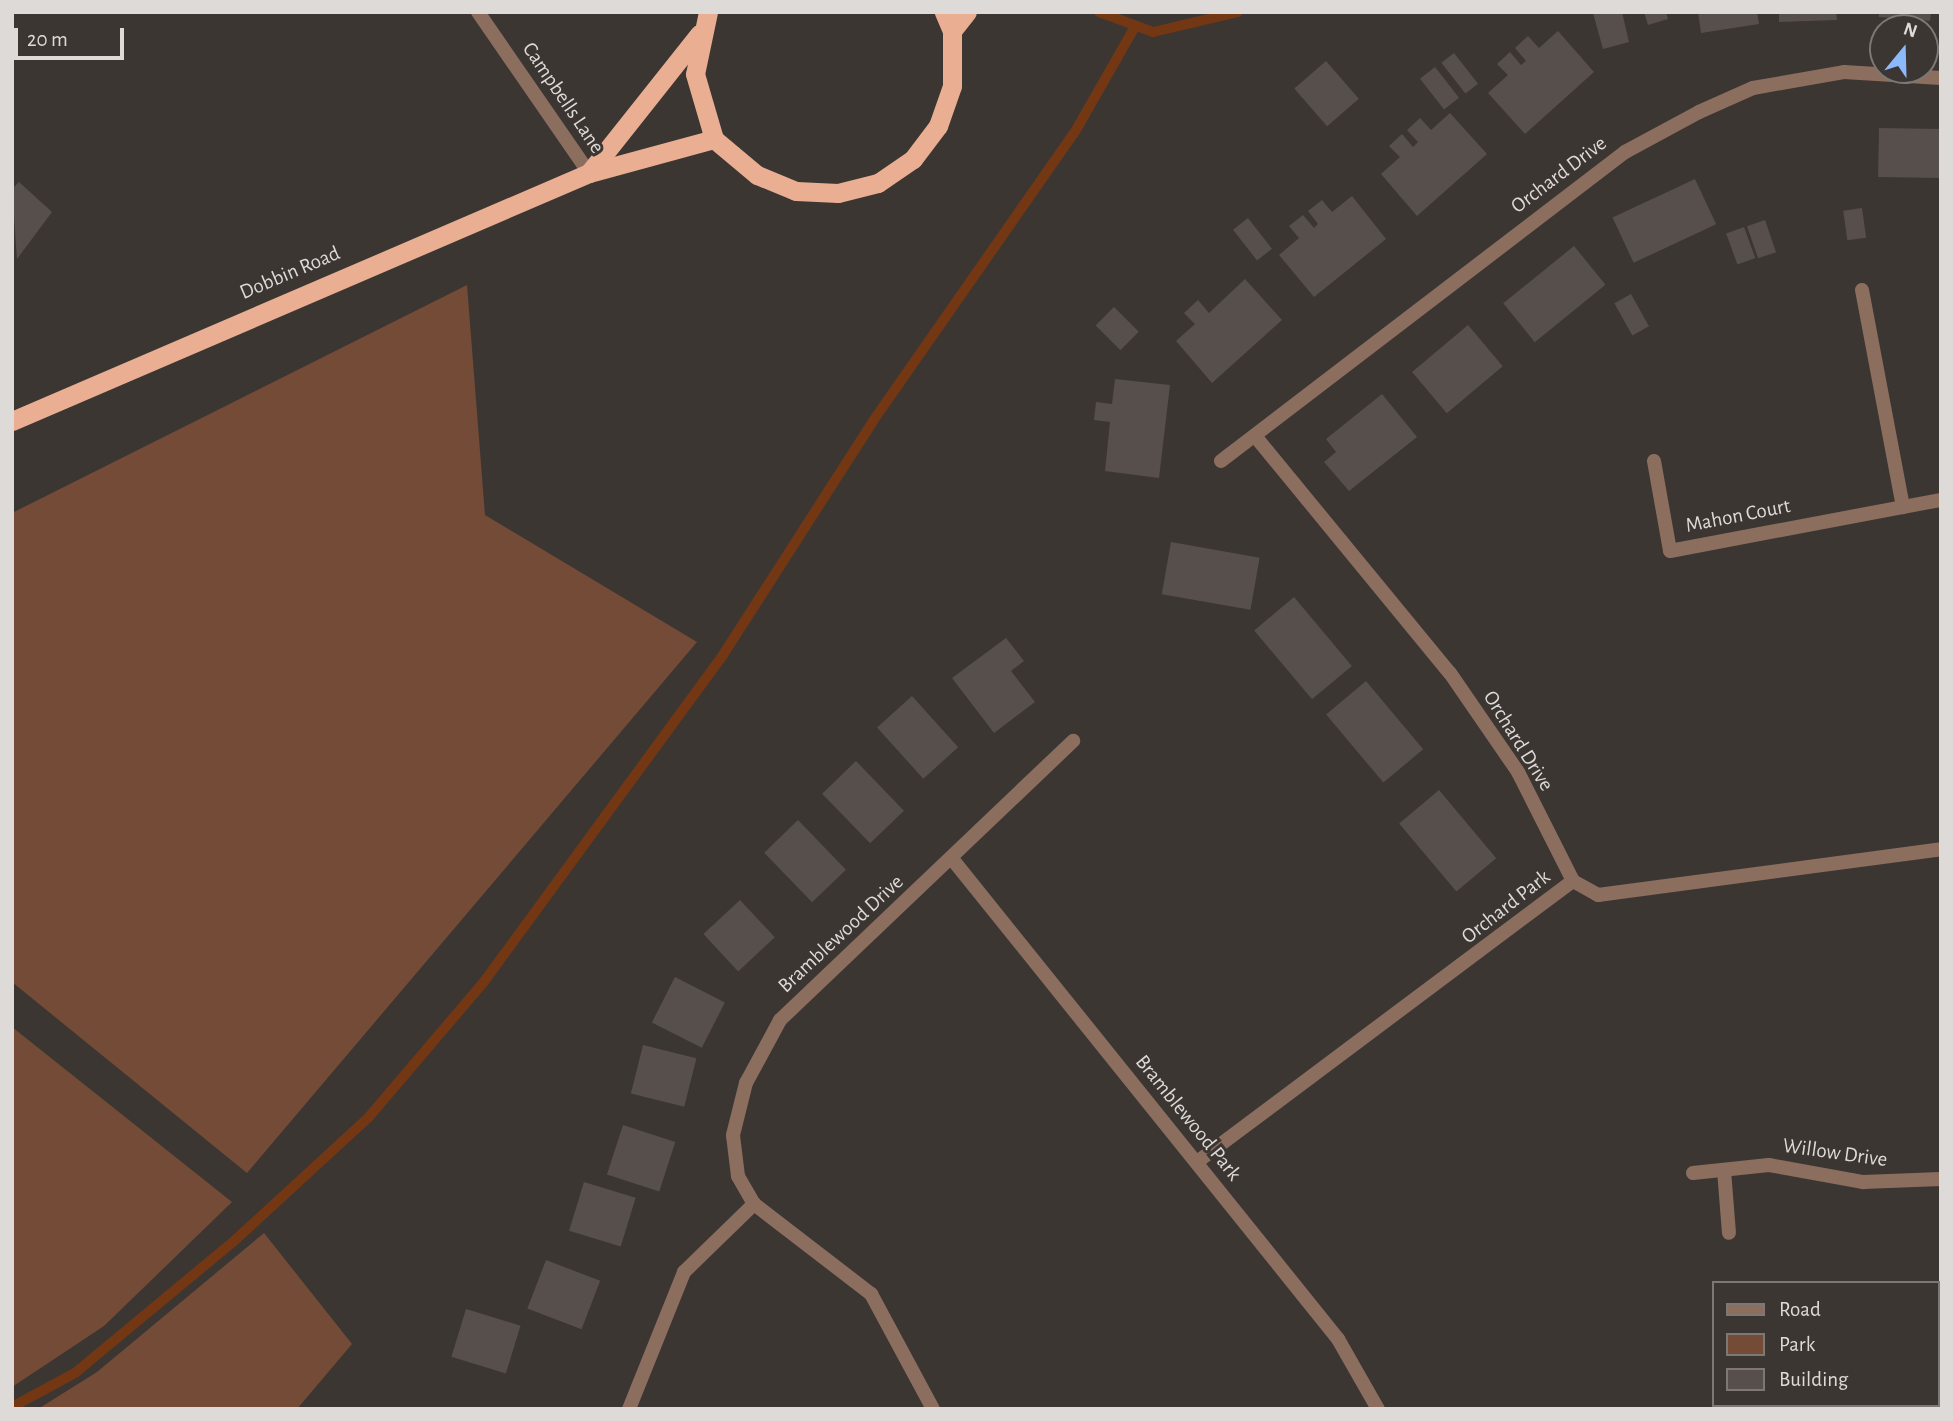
<!DOCTYPE html>
<html>
<head>
<meta charset="utf-8">
<style>
	body { margin:0 }
	#map { position:relative; width:1953px; height:1421px; overflow:hidden; background:#3c3633; font-family:"Alegreya Sans",sans-serif }
	div>[style] { position:absolute }
	.green>* { inset:0; background:#734b37 }
	.stream>* { height:10px; margin:-5px; padding:0 5px; transform-origin:5px; border-radius:5px; background:#743713 }
	.building>* { inset:0; background:#564f4c; transform-origin:0 0 }
	.minor>* { height:14px; margin:-7px; padding:0 7px; transform-origin:7px; border-radius:7px; background:#8c6e5f }
	.trunk>* { height:19px; margin:-9.5px; padding:0 9.5px; transform-origin:9.5px; border-radius:9.5px; background:#eaaf92 }
	span { translate:-50% -50%; white-space:nowrap; text-align:center; line-height:1.15; -webkit-text-stroke:6px #3c3633; paint-order:stroke }
	.street-label { font-size:21px; color:#dedad8 }
	.frame { position:absolute; inset:0; border:14px solid #dedad8; pointer-events:none }
	.legend { position:absolute; left:1712px; top:1281px; width:228px; height:126px; box-sizing:border-box; background:#3c3633; border:2px solid #7d7875; margin:0; padding:9px 12px; list-style:none; font-size:21px; color:#dedad8 }
	.legend li { display:flex; align-items:center; gap:14px; height:35px }
	.legend b { width:35px; border:2px solid #7d7875 }
	.north { position:absolute; left:1869px; top:14px; width:70px; height:70px; box-sizing:border-box; background:#3c3633; border:2px solid #7d7875; border-radius:50%; rotate:19deg; font-size:19px; font-weight:700; line-height:28px; text-align:center; color:#dedad8 }
	.north::after { content:''; display:block; margin:auto; width:24px; height:32px; background:#8bb9fc; clip-path:polygon(50% 0,100% 100%,50% 72%,0 100%) }
	.scale { position:absolute; left:14px; top:28px; width:110px; height:32px; box-sizing:border-box; border:4px solid #dedad8; border-top:0; padding-left:9px; font-size:21px; line-height:24px; white-space:nowrap; color:#dedad8; -webkit-text-stroke:5px #3c3633; paint-order:stroke }
</style>
</head>
<body>
<div id="map">
	<div class="green">
		<i style="clip-path:polygon(467px 285px,485px 515px,697px 642px,247px 1173px,12px 982px,12px 513px)"></i>
		<i style="clip-path:polygon(12px 1027px,232px 1202px,104px 1326px,12px 1387px)"></i>
		<i style="clip-path:polygon(264px 1233px,352px 1344px,297px 1409px,38px 1409px,97px 1372px)"></i>
	</div>
	<div class="stream">
		<i style="left:1099px;top:12px;width:58px;rotate:20.3deg"></i>
		<i style="left:1153px;top:32px;width:87px;rotate:-13.2deg"></i>
		<i style="left:12px;top:1407px;width:72px;rotate:-28.4deg"></i>
		<i style="left:75px;top:1373px;width:205px;rotate:-39.7deg"></i>
		<i style="left:233px;top:1242px;width:183px;rotate:-42.6deg"></i>
		<i style="left:368px;top:1118px;width:177px;rotate:-49.6deg"></i>
		<i style="left:483px;top:983px;width:403px;rotate:-53.8deg"></i>
		<i style="left:721px;top:658px;width:282px;rotate:-57.3deg"></i>
		<i style="left:873px;top:421px;width:355px;rotate:-55.1deg"></i>
		<i style="left:1076px;top:130px;width:115px;rotate:-60.3deg"></i>
	</div>
	<div class="building">
		<i style="clip-path:polygon(1622px 12px,1629px 42px,1603px 49px,1593px 13px)"></i>
		<i style="clip-path:polygon(1644px 12px,1666px 12px,1668px 19px,1648px 25px)"></i>
		<i style="clip-path:polygon(1698px 12px,1757px 12px,1759px 24px,1701px 33px)"></i>
		<i style="clip-path:polygon(1779px 12px,1836px 12px,1837px 20px,1779px 22px)"></i>
		<i style="clip-path:polygon(1879px 12px,1931px 12px,1930px 21px,1879px 17px)"></i>
		<i style="clip-path:polygon(1558px 31px,1594px 72px,1525px 134px,1488px 93px,1508px 75px,1497px 64px,1510px 52px,1521px 65px,1526px 61px,1515px 48px,1528px 36px,1539px 48px)"></i>
		<i style="left:1454px;top:53px;width:39px;height:16px;rotate:52deg"></i>
		<i style="left:1326px;top:61px;width:50px;height:42px;rotate:49deg"></i>
		<i style="left:1435px;top:67px;width:39px;height:19px;rotate:52deg"></i>
		<i style="clip-path:polygon(1450px 113px,1487px 154px,1417px 216px,1381px 174px,1400px 157px,1389px 146px,1402px 134px,1413px 147px,1418px 142px,1407px 130px,1420px 118px,1431px 130px)"></i>
		<i style="left:1879px;top:128px;width:62px;height:49px;rotate:1deg"></i>
		<i style="left:1695px;top:179px;width:50px;height:91px;rotate:65deg"></i>
		<i style="clip-path:polygon(19px 182px,52px 212px,17px 259px,12px 189px)"></i>
		<i style="clip-path:polygon(1352px 196px,1386px 239px,1314px 297px,1279px 255px,1299px 238px,1289px 226px,1303px 215px,1314px 228px,1318px 224px,1308px 211px,1322px 200px,1332px 212px)"></i>
		<i style="left:1862px;top:208px;width:30px;height:19px;rotate:82deg"></i>
		<i style="left:1248px;top:218px;width:39px;height:19px;rotate:52deg"></i>
		<i style="left:1765px;top:220px;width:34px;height:19px;rotate:71deg"></i>
		<i style="left:1744px;top:227px;width:33px;height:19px;rotate:70deg"></i>
		<i style="left:1574px;top:246px;width:50px;height:91px;rotate:51deg"></i>
		<i style="clip-path:polygon(1245px 279px,1282px 320px,1212px 383px,1176px 341px,1195px 324px,1184px 313px,1198px 300px,1209px 313px)"></i>
		<i style="left:1631px;top:294px;width:37px;height:19px;rotate:61deg"></i>
		<i style="left:1114px;top:307px;width:35px;height:26px;rotate:45deg"></i>
		<i style="left:1468px;top:325px;width:54px;height:73px;rotate:50deg"></i>
		<i style="clip-path:polygon(1115px 379px,1170px 385px,1159px 478px,1105px 471px,1110px 422px,1094px 420px,1096px 402px,1112px 404px)"></i>
		<i style="clip-path:polygon(1382px 394px,1417px 437px,1349px 491px,1324px 462px,1336px 452px,1326px 439px)"></i>
		<i style="left:1171px;top:542px;width:90px;height:53px;rotate:10deg"></i>
		<i style="left:1294px;top:597px;width:90px;height:52px;rotate:50deg"></i>
		<i style="clip-path:polygon(1006px 638px,1024px 661px,1011px 671px,1035px 702px,994px 733px,952px 678px)"></i>
		<i style="left:1366px;top:681px;width:89px;height:52px;rotate:50deg"></i>
		<i style="left:912px;top:696px;width:69px;height:47px;rotate:48deg"></i>
		<i style="left:856px;top:761px;width:69px;height:47px;rotate:46deg"></i>
		<i style="left:1439px;top:790px;width:89px;height:52px;rotate:50deg"></i>
		<i style="left:798px;top:820px;width:69px;height:47px;rotate:46deg"></i>
		<i style="left:740px;top:900px;width:51px;height:50px;rotate:47deg"></i>
		<i style="left:675px;top:977px;width:56px;height:51px;rotate:27deg"></i>
		<i style="left:643px;top:1045px;width:55px;height:50px;rotate:14deg"></i>
		<i style="left:623px;top:1125px;width:55px;height:52px;rotate:18deg"></i>
		<i style="left:584px;top:1182px;width:54px;height:51px;rotate:17deg"></i>
		<i style="left:546px;top:1260px;width:58px;height:52px;rotate:21deg"></i>
		<i style="left:466px;top:1309px;width:57px;height:50px;rotate:17deg"></i>
	</div>
	<div class="minor">
		<i style="left:478px;top:12px;width:196px;rotate:55.4deg"></i>
		<i style="left:1862px;top:290px;width:221px;rotate:79.3deg"></i>
		<i style="left:1255px;top:436px;width:307px;rotate:50.6deg"></i>
		<i style="left:1450px;top:673px;width:120px;rotate:55.5deg"></i>
		<i style="left:1518px;top:772px;width:122px;rotate:63.2deg"></i>
		<i style="left:1221px;top:461px;width:509px;rotate:-37.41deg"></i>
		<i style="left:1625px;top:152px;width:84px;rotate:-28.4deg"></i>
		<i style="left:1699px;top:112px;width:59px;rotate:-24deg"></i>
		<i style="left:1753px;top:88px;width:92px;rotate:-10deg"></i>
		<i style="left:1844px;top:72px;width:97px;rotate:3.5deg"></i>
		<i style="left:1654px;top:461px;width:91px;rotate:79.9deg"></i>
		<i style="left:1670px;top:551px;width:276px;rotate:-10.7deg"></i>
		<i style="left:953px;top:860px;width:615px;rotate:51.21deg"></i>
		<i style="left:1338px;top:1339px;width:81px;rotate:60.3deg"></i>
		<i style="left:1573px;top:881px;width:29px;rotate:29deg"></i>
		<i style="left:1598px;top:895px;width:346px;rotate:-7.6deg"></i>
		<i style="left:1197px;top:1162px;width:469px;rotate:-36.8deg"></i>
		<i style="left:1724px;top:1170px;width:63px;rotate:85.5deg"></i>
		<i style="left:1693px;top:1173px;width:76px;rotate:-6deg"></i>
		<i style="left:1769px;top:1165px;width:96px;rotate:10.3deg"></i>
		<i style="left:1863px;top:1182px;width:78px;rotate:-2.2deg"></i>
		<i style="left:629px;top:1409px;width:148px;rotate:-68.1deg"></i>
		<i style="left:684px;top:1272px;width:98px;rotate:-44.2deg"></i>
		<i style="left:933px;top:1409px;width:131px;rotate:-118.3deg"></i>
		<i style="left:871px;top:1294px;width:148px;rotate:-142.4deg"></i>
		<i style="left:754px;top:1204px;width:32px;rotate:-120deg"></i>
		<i style="left:738px;top:1176px;width:41px;rotate:-97deg"></i>
		<i style="left:733px;top:1135px;width:54px;rotate:-76deg"></i>
		<i style="left:746px;top:1083px;width:72px;rotate:-61.6deg"></i>
		<i style="left:780px;top:1020px;width:405px;rotate:-43.6deg"></i>
	</div>
	<div class="trunk">
		<i style="left:708px;top:12px;width:63px;rotate:101.8deg"></i>
		<i style="left:695px;top:74px;width:68px;rotate:73.7deg"></i>
		<i style="left:714px;top:139px;width:56px;rotate:39.9deg"></i>
		<i style="left:757px;top:175px;width:42px;rotate:22.3deg"></i>
		<i style="left:796px;top:191px;width:42px;rotate:2.7deg"></i>
		<i style="left:838px;top:193px;width:41px;rotate:-14deg"></i>
		<i style="left:878px;top:183px;width:42px;rotate:-34.4deg"></i>
		<i style="left:913px;top:159px;width:41px;rotate:-52.9deg"></i>
		<i style="left:938px;top:126px;width:42px;rotate:-70.7deg"></i>
		<i style="left:952px;top:86px;width:55px;rotate:-90deg"></i>
		<i style="left:952px;top:31px;width:21px;rotate:-113deg"></i>
		<i style="left:952px;top:31px;width:24px;rotate:-52deg"></i>
		<i style="left:589px;top:173px;width:177px;rotate:-51.6deg"></i>
		<i style="left:12px;top:421px;width:628px;rotate:-23.26deg"></i>
		<i style="left:589px;top:173px;width:130px;rotate:-15.2deg"></i>
	</div>
	<div class="street-label">
		<span style="left:563px;top:98px;rotate:56deg">Campbells Lane</span>
		<span style="left:1559px;top:175px;rotate:-37deg">Orchard Drive</span>
		<span style="left:290px;top:273px;rotate:-23deg">Dobbin Road</span>
		<span style="left:1738px;top:516px;rotate:-11deg">Mahon Court</span>
		<span style="left:1518px;top:741px;rotate:58deg">Orchard Drive</span>
		<span style="left:1506px;top:907px;rotate:-38deg">Orchard Park</span>
		<span style="left:841px;top:934px;rotate:-43deg">Bramblewood Drive</span>
		<span style="left:1188px;top:1118px;rotate:51deg">Bramblewood Park</span>
		<span style="left:1835px;top:1153px;rotate:8deg">Willow Drive</span>
	</div>
	<div class="frame"></div>
	<ul class="legend">
	<li><b style="height:9px;background:#8c6e5f"></b>Road</li>
	<li><b style="height:19px;background:#734b37"></b>Park</li>
	<li><b style="height:19px;background:#564f4c"></b>Building</li>
	</ul>
	<div class="north">N</div>
	<div class="scale">20 m</div>
</div>
</body>
</html>
